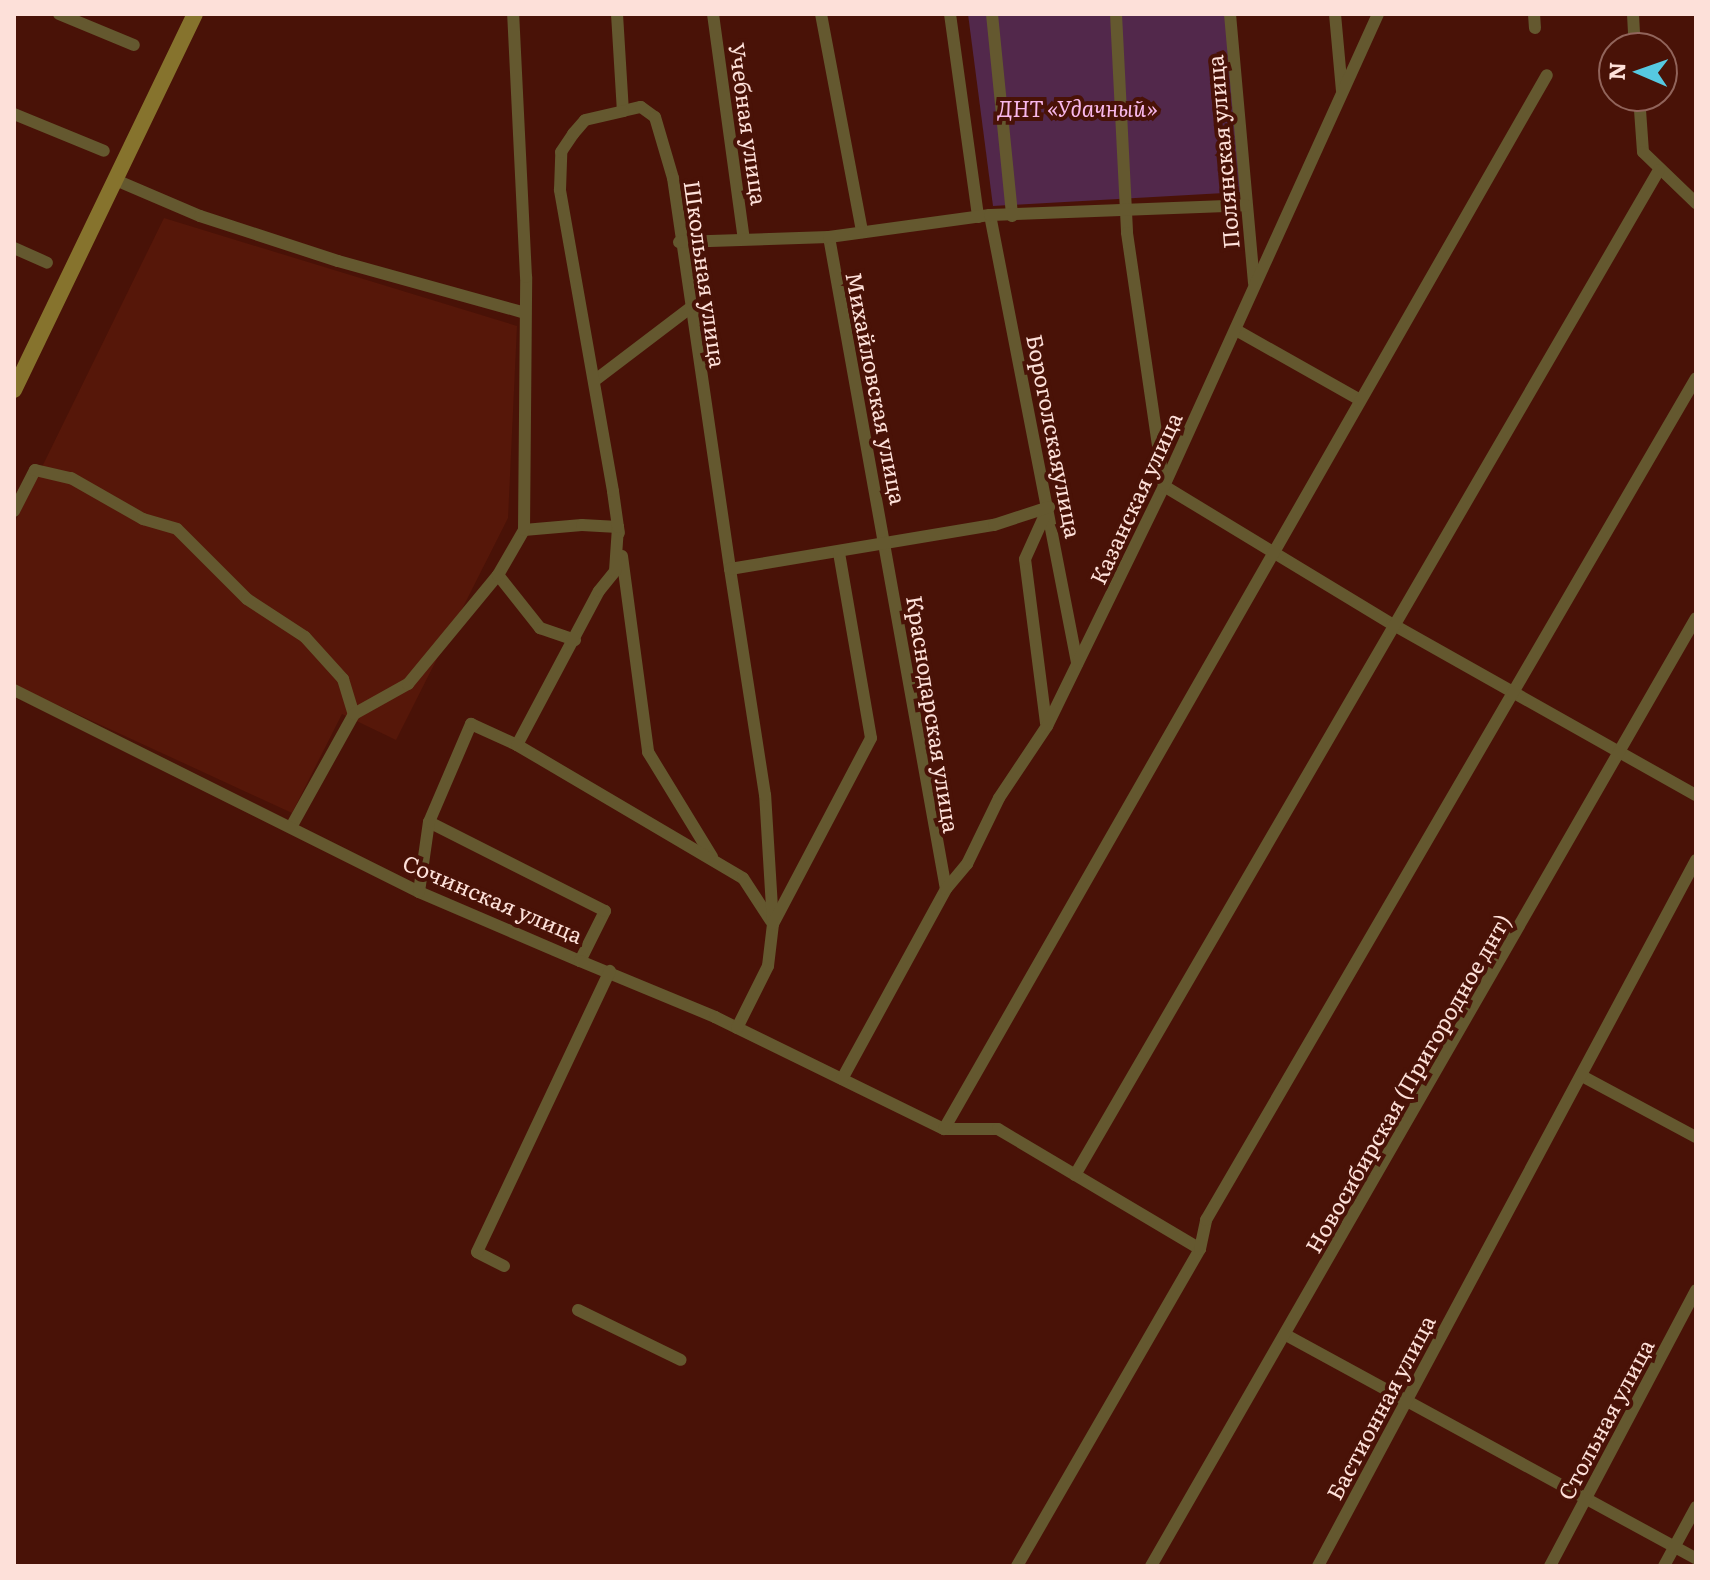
<!DOCTYPE html>
<html>
<head>
<meta charset="utf-8">
<style>
	body { margin:0 }
	#map { position:relative; width:1710px; height:1580px; overflow:hidden; background:#491207; font-family:Literata,serif }
	div>[style] { position:absolute }
	.built>* { inset:0; background:#561709 }
	.green>* { inset:0; background:#52284b }
	.street>* { height:12px; margin:-6px; padding:0 6px; transform-origin:6px; border-radius:6px; background:#64582f }
	.secondary>* { height:16px; margin:-8px; padding:0 8px; transform-origin:8px; border-radius:8px; background:#86732d }
	span { translate:-50% -50%; white-space:nowrap; text-align:center; line-height:1.15; -webkit-text-stroke:8px #491207; paint-order:stroke }
	.park-label { font-size:22px; color:#f8b8eb; font-style:italic }
	.street-label { font-size:22px; color:#fde0d9 }
	.frame { position:absolute; inset:0; border:16px solid #fde0d9; pointer-events:none }
	.north { position:absolute; left:1598px; top:32px; width:80px; height:80px; box-sizing:border-box; background:#491207; border:2px solid #91645b; border-radius:50%; rotate:272deg; font-size:22px; font-weight:700; line-height:32px; text-align:center; color:#fde0d9 }
	.north::after { content:''; display:block; margin:auto; width:28px; height:36px; background:#56c9e1; clip-path:polygon(50% 0,100% 100%,50% 72%,0 100%) }
</style>
</head>
<body>
<div id="map">
	<div class="built">
		<i style="clip-path:polygon(164px 218px,517px 326px,508px 518px,396px 740px,342px 714px,292px 813px,14px 685px,14px 524px)"></i>
	</div>
	<div class="green">
		<i style="clip-path:polygon(968px 14px,1226px 14px,1242px 192px,993px 206px)"></i>
	</div>
	<div class="street">
		<i style="left:59px;top:14px;width:81px;rotate:22.5deg"></i>
		<i style="left:617px;top:14px;width:97px;rotate:86.5deg"></i>
		<i style="left:623px;top:111px;width:18px;rotate:-13deg"></i>
		<i style="left:641px;top:107px;width:17px;rotate:36deg"></i>
		<i style="left:655px;top:117px;width:64px;rotate:73.6deg"></i>
		<i style="left:673px;top:178px;width:395px;rotate:81.7deg"></i>
		<i style="left:713px;top:14px;width:227px;rotate:82.2deg"></i>
		<i style="left:821px;top:14px;width:222px;rotate:79.3deg"></i>
		<i style="left:950px;top:14px;width:205px;rotate:82.1deg"></i>
		<i style="left:992px;top:14px;width:203px;rotate:84.3deg"></i>
		<i style="left:1116px;top:14px;width:219px;rotate:87.1deg"></i>
		<i style="left:1127px;top:233px;width:256px;rotate:81.7deg"></i>
		<i style="left:1164px;top:486px;width:267px;rotate:31.2deg"></i>
		<i style="left:1392px;top:624px;width:349px;rotate:29.4deg"></i>
		<i style="left:1230px;top:14px;width:270px;rotate:84.9deg"></i>
		<i style="left:1335px;top:14px;width:77px;rotate:84.8deg"></i>
		<i style="left:1534px;top:14px;width:14px;rotate:86deg"></i>
		<i style="left:1633px;top:14px;width:34px;rotate:87deg"></i>
		<i style="left:1639px;top:96px;width:56px;rotate:85.9deg"></i>
		<i style="left:1643px;top:152px;width:74px;rotate:43.9deg"></i>
		<i style="left:14px;top:114px;width:97px;rotate:22.3deg"></i>
		<i style="left:118px;top:181px;width:89px;rotate:23.1deg"></i>
		<i style="left:200px;top:216px;width:145px;rotate:18.1deg"></i>
		<i style="left:338px;top:261px;width:194px;rotate:15.5deg"></i>
		<i style="left:990px;top:215px;width:457px;rotate:79deg"></i>
		<i style="left:829px;top:237px;width:662px;rotate:79.83deg"></i>
		<i style="left:679px;top:242px;width:150px;rotate:-1.9deg"></i>
		<i style="left:829px;top:237px;width:162px;rotate:-7.8deg"></i>
		<i style="left:990px;top:215px;width:256px;rotate:-2.2deg"></i>
		<i style="left:14px;top:248px;width:36px;rotate:24deg"></i>
		<i style="left:1236px;top:330px;width:142px;rotate:29.4deg"></i>
		<i style="left:594px;top:381px;width:121px;rotate:-37.2deg"></i>
		<i style="left:14px;top:511px;width:46px;rotate:-62.9deg"></i>
		<i style="left:35px;top:470px;width:37px;rotate:13deg"></i>
		<i style="left:71px;top:478px;width:83px;rotate:29.7deg"></i>
		<i style="left:143px;top:519px;width:35px;rotate:16deg"></i>
		<i style="left:177px;top:529px;width:99px;rotate:45deg"></i>
		<i style="left:247px;top:599px;width:69px;rotate:33.2deg"></i>
		<i style="left:305px;top:637px;width:57px;rotate:47.9deg"></i>
		<i style="left:343px;top:679px;width:37px;rotate:73deg"></i>
		<i style="left:354px;top:714px;width:129px;rotate:119.1deg"></i>
		<i style="left:524px;top:530px;width:58px;rotate:-4.9deg"></i>
		<i style="left:582px;top:525px;width:36px;rotate:3deg"></i>
		<i style="left:618px;top:527px;width:6px;rotate:81deg"></i>
		<i style="left:622px;top:556px;width:198px;rotate:82.4deg"></i>
		<i style="left:648px;top:752px;width:123px;rotate:58.6deg"></i>
		<i style="left:498px;top:575px;width:68px;rotate:51.6deg"></i>
		<i style="left:540px;top:628px;width:37px;rotate:19deg"></i>
		<i style="left:14px;top:690px;width:453px;rotate:26.5deg"></i>
		<i style="left:419px;top:892px;width:175px;rotate:23.2deg"></i>
		<i style="left:580px;top:961px;width:56px;rotate:-63.4deg"></i>
		<i style="left:605px;top:911px;width:197px;rotate:-153.2deg"></i>
		<i style="left:354px;top:714px;width:62px;rotate:-29.1deg"></i>
		<i style="left:408px;top:684px;width:141px;rotate:-50.5deg"></i>
		<i style="left:498px;top:575px;width:52px;rotate:-60deg"></i>
		<i style="left:524px;top:530px;width:253px;rotate:-89.5deg"></i>
		<i style="left:526px;top:277px;width:263px;rotate:-92.8deg"></i>
		<i style="left:1046px;top:723px;width:165px;rotate:-97.3deg"></i>
		<i style="left:1025px;top:559px;width:56px;rotate:-65.7deg"></i>
		<i style="left:517px;top:745px;width:174px;rotate:-62deg"></i>
		<i style="left:599px;top:591px;width:26px;rotate:-51deg"></i>
		<i style="left:615px;top:571px;width:44px;rotate:-86.1deg"></i>
		<i style="left:618px;top:527px;width:36px;rotate:-98deg"></i>
		<i style="left:613px;top:491px;width:306px;rotate:-100deg"></i>
		<i style="left:560px;top:190px;width:38px;rotate:-88deg"></i>
		<i style="left:561px;top:152px;width:22px;rotate:-56deg"></i>
		<i style="left:573px;top:134px;width:18px;rotate:-49deg"></i>
		<i style="left:585px;top:120px;width:39px;rotate:-13deg"></i>
		<i style="left:419px;top:892px;width:71px;rotate:-81.9deg"></i>
		<i style="left:429px;top:822px;width:107px;rotate:-66.8deg"></i>
		<i style="left:471px;top:724px;width:51px;rotate:24.5deg"></i>
		<i style="left:517px;top:745px;width:262px;rotate:30.5deg"></i>
		<i style="left:743px;top:878px;width:51px;rotate:56.9deg"></i>
		<i style="left:773px;top:924px;width:129px;rotate:-93.5deg"></i>
		<i style="left:765px;top:795px;width:229px;rotate:-98.8deg"></i>
		<i style="left:730px;top:569px;width:268px;rotate:-9.5deg"></i>
		<i style="left:994px;top:525px;width:58px;rotate:-18.1deg"></i>
		<i style="left:580px;top:961px;width:146px;rotate:22.5deg"></i>
		<i style="left:715px;top:1017px;width:255px;rotate:26.1deg"></i>
		<i style="left:944px;top:1129px;width:54px"></i>
		<i style="left:998px;top:1129px;width:235px;rotate:30.7deg"></i>
		<i style="left:737px;top:1028px;width:69px;rotate:-63.4deg"></i>
		<i style="left:768px;top:966px;width:42px;rotate:-83.2deg"></i>
		<i style="left:773px;top:924px;width:210px;rotate:-62.2deg"></i>
		<i style="left:871px;top:738px;width:189px;rotate:-99.8deg"></i>
		<i style="left:1582px;top:1076px;width:129px;rotate:28.2deg"></i>
		<i style="left:842px;top:1079px;width:217px;rotate:-61.3deg"></i>
		<i style="left:946px;top:889px;width:33px;rotate:-50deg"></i>
		<i style="left:967px;top:864px;width:73px;rotate:-64.1deg"></i>
		<i style="left:999px;top:798px;width:87px;rotate:-56.3deg"></i>
		<i style="left:1047px;top:726px;width:267px;rotate:-64deg"></i>
		<i style="left:1164px;top:486px;width:518px;rotate:-65.61deg"></i>
		<i style="left:944px;top:1129px;width:1214px;rotate:-60.23deg"></i>
		<i style="left:1075px;top:1175px;width:1162px;rotate:-59.84deg"></i>
		<i style="left:504px;top:1266px;width:30px;rotate:-153deg"></i>
		<i style="left:477px;top:1252px;width:311px;rotate:-64.7deg"></i>
		<i style="left:578px;top:1310px;width:114px;rotate:25.9deg"></i>
		<i style="left:1286px;top:1335px;width:467px;rotate:28.6deg"></i>
		<i style="left:1017px;top:1566px;width:366px;rotate:-60deg"></i>
		<i style="left:1200px;top:1249px;width:30px;rotate:-78deg"></i>
		<i style="left:1206px;top:1220px;width:974px;rotate:-59.8deg"></i>
		<i style="left:1151px;top:1566px;width:1093px;rotate:-60.11deg"></i>
		<i style="left:1318px;top:1566px;width:801px;rotate:-61.83deg"></i>
		<i style="left:1550px;top:1566px;width:312px;rotate:-62.1deg"></i>
		<i style="left:1664px;top:1566px;width:67px;rotate:-61.5deg"></i>
	</div>
	<div class="secondary">
		<i style="left:14px;top:390px;width:417px;rotate:-64.3deg"></i>
	</div>
	<div class="park-label">
		<span style="left:1077px;top:108px">ДНТ «Удачный»</span>
	</div>
	<div class="street-label">
		<span style="left:749px;top:124px;rotate:82deg">Учебная улица</span>
		<span style="left:1222px;top:152px;rotate:-95deg">Полянская улица</span>
		<span style="left:706px;top:274px;rotate:82deg">Школьная улица</span>
		<span style="left:877px;top:388px;rotate:79deg">Михайловская улица</span>
		<span style="left:1055px;top:436px;rotate:79deg">Бороголскаяулица</span>
		<span style="left:1135px;top:498px;rotate:-65deg">Казанская улица</span>
		<span style="left:934px;top:714px;rotate:81deg">Краснодарская улица</span>
		<span style="left:493px;top:898px;rotate:23deg">Сочинская улица</span>
		<span style="left:1407px;top:1083px;rotate:-60deg">Новосибирская (Пригородное днт)</span>
		<span style="left:1380px;top:1407px;rotate:-62deg">Бастионная улица</span>
		<span style="left:1605px;top:1419px;rotate:-62deg">Стольная улица</span>
	</div>
	<div class="frame"></div>
	<div class="north">N</div>
</div>
</body>
</html>
